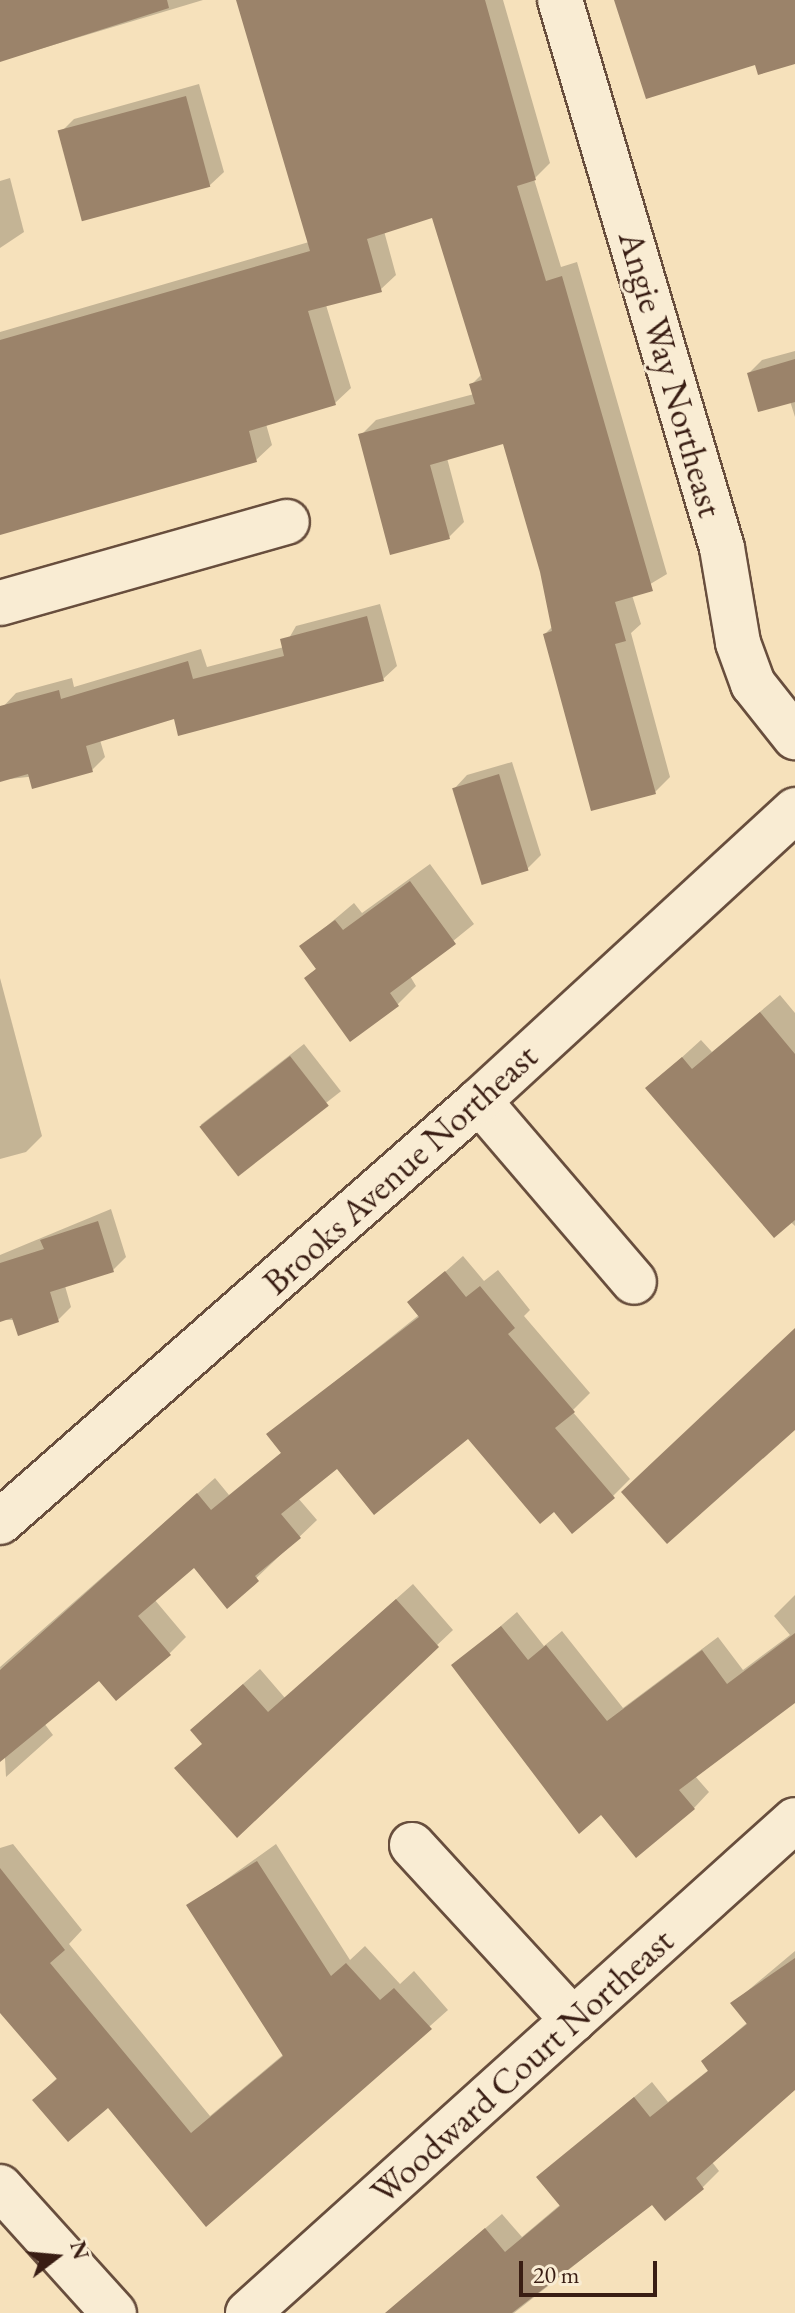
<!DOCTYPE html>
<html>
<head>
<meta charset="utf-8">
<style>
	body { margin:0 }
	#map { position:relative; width:795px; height:2313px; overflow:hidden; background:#f6e1bb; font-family:"EB Garamond",serif }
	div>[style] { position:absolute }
	.shadow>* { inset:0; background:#0003; transform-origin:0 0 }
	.building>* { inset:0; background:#9b836a; transform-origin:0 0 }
	.roads { filter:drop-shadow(2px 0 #684e3d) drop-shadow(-2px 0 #684e3d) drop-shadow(0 2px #684e3d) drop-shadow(0 -2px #684e3d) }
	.minor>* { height:44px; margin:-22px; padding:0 22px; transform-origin:22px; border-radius:22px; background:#f9ecd3 }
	span { translate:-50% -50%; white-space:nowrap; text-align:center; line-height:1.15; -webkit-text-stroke:6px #f9ecd3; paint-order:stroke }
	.street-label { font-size:36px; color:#391d13 }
	.north { position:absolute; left:16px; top:2217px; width:80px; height:80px; -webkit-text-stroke:6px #f9ecd3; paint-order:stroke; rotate:74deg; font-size:22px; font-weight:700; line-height:32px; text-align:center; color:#391d13 }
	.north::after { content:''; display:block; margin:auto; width:28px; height:36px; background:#391d13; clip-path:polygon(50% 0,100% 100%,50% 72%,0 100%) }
	.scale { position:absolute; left:519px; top:2261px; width:138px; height:36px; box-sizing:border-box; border:4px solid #391d13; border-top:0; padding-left:10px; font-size:24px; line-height:28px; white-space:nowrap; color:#391d13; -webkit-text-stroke:6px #f9ecd3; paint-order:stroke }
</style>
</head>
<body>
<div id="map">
	<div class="shadow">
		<i style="clip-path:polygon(0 0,203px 0,0 61px)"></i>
		<i style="clip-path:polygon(238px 0,503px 0,550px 163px,534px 179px,561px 267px,577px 262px,667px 574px,632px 595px,641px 624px,631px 633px,670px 777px,655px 792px,545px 634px,553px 626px,542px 571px,504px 442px,447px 458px,464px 522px,449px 537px,361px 435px,376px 420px,474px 394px,471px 385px,482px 374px,434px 215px,384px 231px,396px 275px,380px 290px,326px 305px,351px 388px,335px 403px,266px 424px,272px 445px,256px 460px,0 532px,0 332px,309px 242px)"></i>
		<i style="clip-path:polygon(199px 84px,224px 172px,210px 185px,60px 133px,74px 119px)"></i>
		<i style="clip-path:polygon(10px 178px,24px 232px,0 248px,0 181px)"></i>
		<i style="clip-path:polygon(795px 351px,795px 417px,790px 401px,749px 373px,762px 360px)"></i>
		<i style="clip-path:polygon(380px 604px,397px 666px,383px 679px,175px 717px,100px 740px,105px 757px,92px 770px,0 780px,0 710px,16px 693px,72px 678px,74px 687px,201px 649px,207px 667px,284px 647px,296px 626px)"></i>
		<i style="clip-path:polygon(512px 762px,541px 855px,527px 869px,454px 789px,467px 775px)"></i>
		<i style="clip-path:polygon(430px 864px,474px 924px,410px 976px,416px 986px,398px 1004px,350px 1039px,306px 978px,318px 967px,302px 947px,354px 903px,362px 913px)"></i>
		<i style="clip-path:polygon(0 978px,42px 1136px,26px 1152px,0 1159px)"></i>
		<i style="clip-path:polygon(780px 995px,795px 1013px,795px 1226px,648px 1088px,701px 1040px,712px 1052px)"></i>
		<i style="left:304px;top:1044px;width:60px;height:131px;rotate:52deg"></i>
		<i style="clip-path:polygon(111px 1209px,126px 1257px,113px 1270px,65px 1286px,71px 1307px,58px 1320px,0 1320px,0 1255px)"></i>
		<i style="clip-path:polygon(463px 1256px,484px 1281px,498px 1270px,530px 1310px,524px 1316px,590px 1393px,572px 1411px,630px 1479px,613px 1496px,554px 1509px,469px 1436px,337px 1466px,298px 1498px,317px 1520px,227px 1606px,195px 1565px,154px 1599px,186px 1637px,169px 1654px,99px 1678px,44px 1723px,53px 1735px,6px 1777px,0 1667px,215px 1478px,229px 1495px,282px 1452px,268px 1435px,419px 1315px,410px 1303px)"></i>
		<i style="clip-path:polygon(413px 1584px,453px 1630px,237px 1835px,204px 1742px,209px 1714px,260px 1669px,285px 1698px)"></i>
		<i style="clip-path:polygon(795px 1595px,795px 1700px,695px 1776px,709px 1792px,694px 1808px,602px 1813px,454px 1666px,517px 1612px,544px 1646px,562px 1631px,623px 1708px,718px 1637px,743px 1670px,790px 1635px,774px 1616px)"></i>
		<i style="clip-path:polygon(13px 1844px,82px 1930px,69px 1944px,210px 2116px,284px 2054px,189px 1906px,276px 1844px,350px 1960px,365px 1946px,400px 1984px,414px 1971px,448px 2010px,207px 2224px,108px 2105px,35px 2100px,58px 2077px,0 2010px,0 1848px)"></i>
		<i style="clip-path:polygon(795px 1951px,795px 2087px,712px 2162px,719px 2171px,703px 2187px,665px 2218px,653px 2203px,514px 2313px,386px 2313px,502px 2214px,522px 2237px,561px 2204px,539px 2177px,652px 2082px,668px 2102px,710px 2069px,703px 2061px,748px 2022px,733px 2003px)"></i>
	</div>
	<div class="building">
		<i style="clip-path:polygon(0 0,167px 0,169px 8px,0 62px)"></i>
		<i style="clip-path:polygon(236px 0,485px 0,536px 180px,517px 186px,546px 281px,562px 276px,653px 591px,615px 602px,626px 641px,615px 644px,656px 794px,591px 811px,543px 634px,552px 631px,540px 572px,503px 444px,430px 465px,450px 539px,390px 555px,358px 434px,475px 404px,469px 384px,482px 380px,432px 218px,367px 239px,382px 292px,308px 311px,336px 405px,249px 431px,257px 462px,0 535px,0 340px,310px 251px)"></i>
		<i style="clip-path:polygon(614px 0,795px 0,795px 64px,758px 75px,755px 65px,646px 99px)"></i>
		<i style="left:186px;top:96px;width:94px;height:133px;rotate:75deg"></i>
		<i style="clip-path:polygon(795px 359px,795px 402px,758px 412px,747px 373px)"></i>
		<i style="clip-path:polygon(367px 616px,384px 681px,178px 736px,174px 719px,86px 746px,93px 772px,32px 789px,28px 774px,0 782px,0 706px,59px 690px,61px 699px,188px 661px,193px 679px,284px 656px,280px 639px)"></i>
		<i style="left:499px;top:774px;width:101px;height:49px;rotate:73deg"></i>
		<i style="clip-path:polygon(410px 881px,456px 944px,390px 993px,399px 1006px,350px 1042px,304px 978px,316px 969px,299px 946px,335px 920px,343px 930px)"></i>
		<i style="clip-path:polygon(760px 1012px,795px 1054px,795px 1220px,774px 1238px,645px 1088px,682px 1057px,692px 1069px)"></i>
		<i style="left:290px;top:1056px;width:63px;height:115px;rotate:52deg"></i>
		<i style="clip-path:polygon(98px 1221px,114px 1272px,50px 1292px,59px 1322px,18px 1336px,12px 1318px,0 1322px,0 1263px,44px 1249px,40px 1240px)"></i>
		<i style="clip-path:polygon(445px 1271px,466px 1297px,480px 1286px,515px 1328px,508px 1334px,575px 1412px,555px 1428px,615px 1498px,572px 1534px,554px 1512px,540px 1524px,468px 1439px,374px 1515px,337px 1469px,281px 1514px,301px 1538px,255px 1576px,259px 1581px,227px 1609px,194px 1568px,138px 1616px,171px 1655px,116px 1701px,99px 1681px,0 1762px,0 1670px,197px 1493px,211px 1510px,281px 1453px,266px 1434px,419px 1317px,407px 1302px)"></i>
		<i style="clip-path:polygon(795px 1328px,795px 1430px,667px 1544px,621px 1492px)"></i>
		<i style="clip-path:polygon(396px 1599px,439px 1647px,237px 1838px,174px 1768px,202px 1744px,190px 1730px,243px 1684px,268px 1712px)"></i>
		<i style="clip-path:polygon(501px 1626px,528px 1660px,546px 1645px,607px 1721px,702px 1650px,727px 1684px,795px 1633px,795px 1703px,679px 1790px,695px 1809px,636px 1858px,601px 1815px,579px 1834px,451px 1665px)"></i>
		<i style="clip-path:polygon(257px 1861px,331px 1976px,346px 1963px,380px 2000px,394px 1988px,432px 2029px,206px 2227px,108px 2108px,68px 2142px,32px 2100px,57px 2079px,0 2013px,0 1868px,65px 1950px,50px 1963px,191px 2133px,283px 2056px,186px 1905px)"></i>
		<i style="clip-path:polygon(795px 1958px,795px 2090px,696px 2178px,704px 2189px,665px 2221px,652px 2205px,512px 2313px,385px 2313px,485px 2228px,505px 2252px,560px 2206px,536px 2177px,634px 2097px,650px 2117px,708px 2071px,701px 2061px,747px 2024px,730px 2003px)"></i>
	</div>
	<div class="roads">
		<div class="minor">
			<i style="left:560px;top:0;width:571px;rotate:73.53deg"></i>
			<i style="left:722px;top:548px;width:96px;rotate:80.4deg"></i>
			<i style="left:738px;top:643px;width:44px;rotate:69.9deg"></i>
			<i style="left:753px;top:684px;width:68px;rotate:51.6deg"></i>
			<i style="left:0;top:603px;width:298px;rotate:-15.8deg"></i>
			<i style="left:479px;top:1101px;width:238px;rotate:49.4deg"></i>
			<i style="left:0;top:1522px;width:638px;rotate:-41.31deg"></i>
			<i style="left:479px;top:1101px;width:430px;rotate:-42.6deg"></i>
			<i style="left:412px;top:1845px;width:238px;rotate:47.4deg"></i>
			<i style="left:0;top:2187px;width:170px;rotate:47.9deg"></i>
			<i style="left:248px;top:2313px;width:736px;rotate:-42.03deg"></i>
		</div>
	</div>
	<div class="street-label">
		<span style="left:671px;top:374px;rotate:74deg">Angie Way Northeast</span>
		<span style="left:400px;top:1169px;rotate:-42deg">Brooks Avenue Northeast</span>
		<span style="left:522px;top:2066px;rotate:-42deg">Woodward Court Northeast</span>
	</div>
	<div class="north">N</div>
	<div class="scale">20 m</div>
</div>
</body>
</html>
